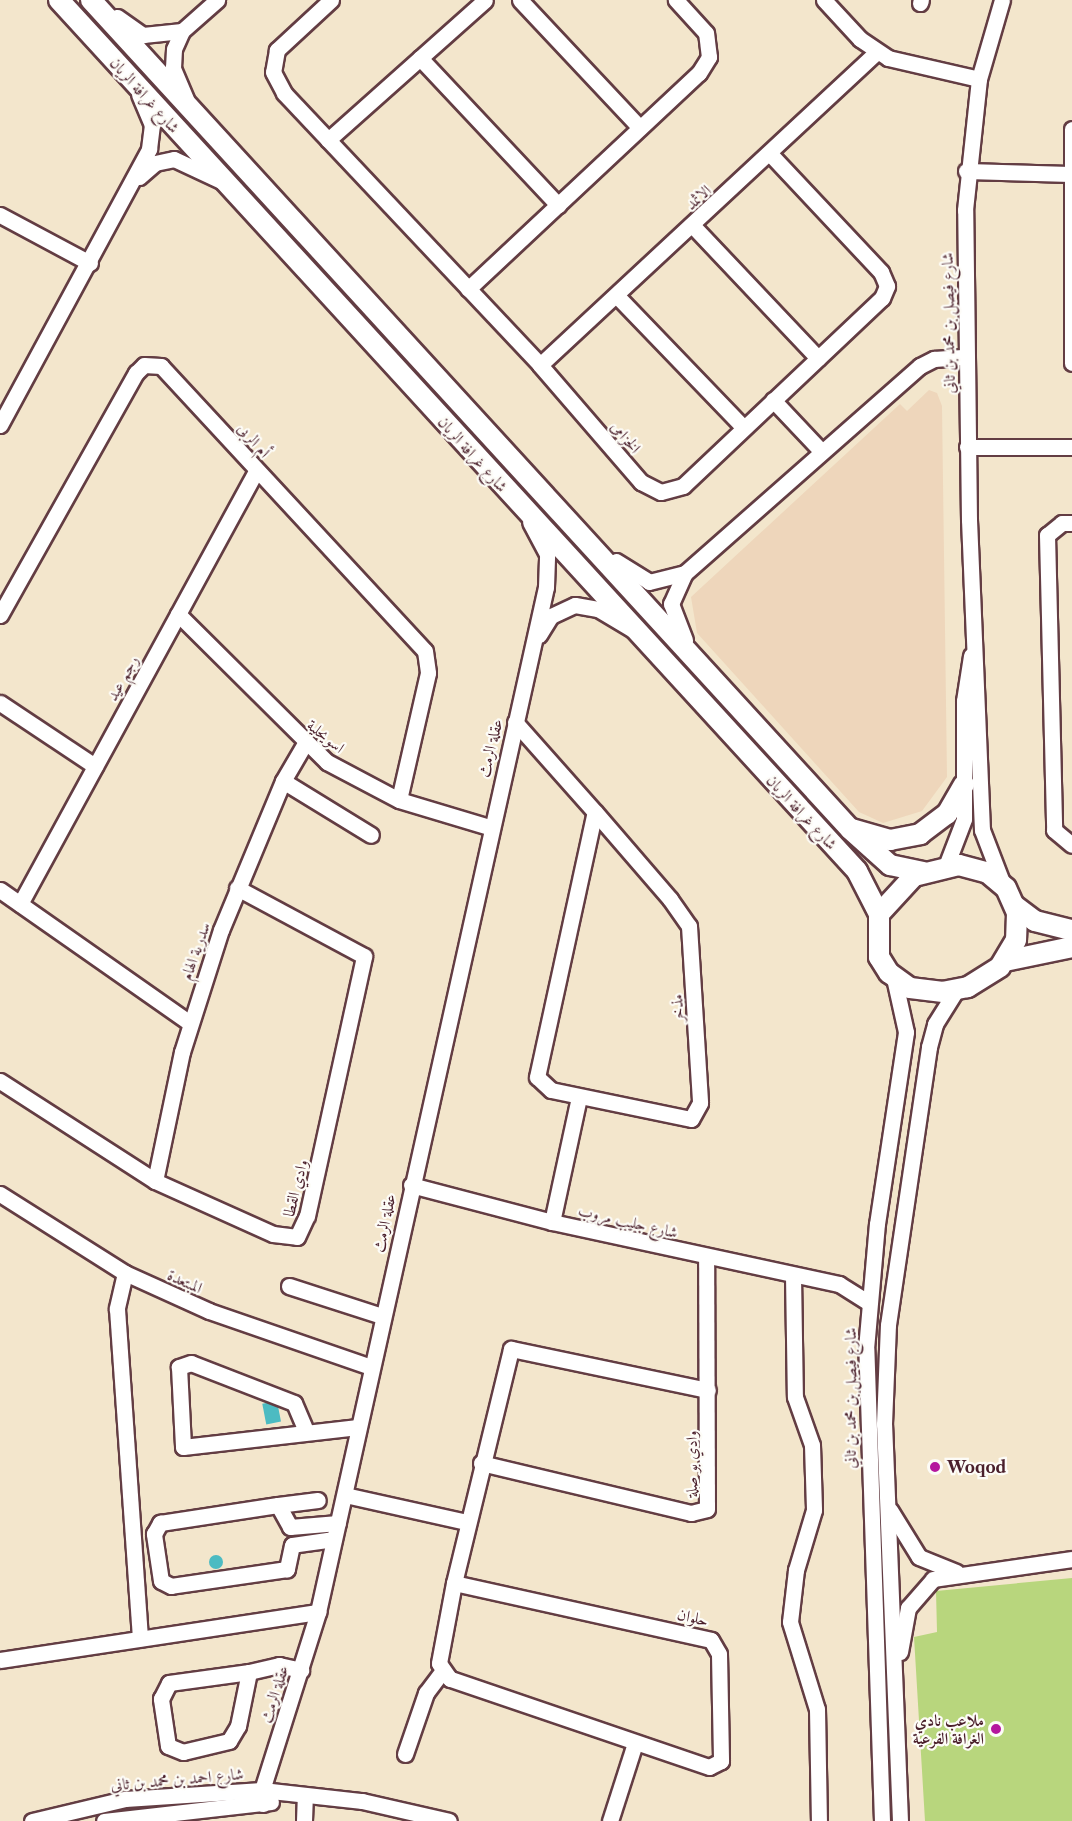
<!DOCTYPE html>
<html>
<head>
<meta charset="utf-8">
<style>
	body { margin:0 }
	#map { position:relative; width:1072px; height:1821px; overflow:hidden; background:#f3e6cc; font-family:"Libre Caslon Text",Amiri,serif }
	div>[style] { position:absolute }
	.built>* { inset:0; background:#eed6bb }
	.green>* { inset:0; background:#b8d67d }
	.water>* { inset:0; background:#4cbbc2; transform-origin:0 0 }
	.round { border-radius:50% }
	.roads { filter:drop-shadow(2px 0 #633d43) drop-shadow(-2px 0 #633d43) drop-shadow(0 2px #633d43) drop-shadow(0 -2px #633d43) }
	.minor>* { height:15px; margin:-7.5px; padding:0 7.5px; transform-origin:7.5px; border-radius:7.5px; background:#fff }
	.major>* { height:20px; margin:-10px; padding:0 10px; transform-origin:10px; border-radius:10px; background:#fff }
	.dots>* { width:16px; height:16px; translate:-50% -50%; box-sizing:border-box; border:3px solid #fdfcf7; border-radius:50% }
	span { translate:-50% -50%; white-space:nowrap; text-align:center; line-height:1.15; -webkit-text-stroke:4.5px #fdfcf7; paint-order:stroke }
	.street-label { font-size:16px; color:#4a1f2b }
	.poi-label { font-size:16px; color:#4a1f2b; font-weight:700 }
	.left { translate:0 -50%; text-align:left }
	.right { translate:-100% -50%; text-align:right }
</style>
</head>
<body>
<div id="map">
	<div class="built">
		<i style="clip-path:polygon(929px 390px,937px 393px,942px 406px,947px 777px,922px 811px,883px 823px,859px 812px,697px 633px,691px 597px,900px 404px,907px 411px)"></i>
	</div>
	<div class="green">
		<i style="clip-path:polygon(1072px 1578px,1072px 1821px,925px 1821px,914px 1637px,937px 1632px,936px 1591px)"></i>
	</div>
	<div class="water">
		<i style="left:277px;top:1401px;width:21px;height:15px;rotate:79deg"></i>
		<i class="round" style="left:209px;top:1555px;width:14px;height:14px"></i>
	</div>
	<div class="roads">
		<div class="minor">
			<i style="left:331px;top:0;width:74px;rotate:137.2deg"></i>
			<i style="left:277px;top:50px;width:22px;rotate:100deg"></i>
			<i style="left:273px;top:72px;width:24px;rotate:62deg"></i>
			<i style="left:284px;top:93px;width:374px;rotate:46.7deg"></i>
			<i style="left:540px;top:365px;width:155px;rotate:49.2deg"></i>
			<i style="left:641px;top:482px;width:22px;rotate:27deg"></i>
			<i style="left:661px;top:492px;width:23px;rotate:-15deg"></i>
			<i style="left:683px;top:486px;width:274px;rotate:-43.4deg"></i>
			<i style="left:882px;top:298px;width:13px;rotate:-67deg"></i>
			<i style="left:887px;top:286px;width:15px;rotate:-113deg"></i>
			<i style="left:881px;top:272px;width:161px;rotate:-133.2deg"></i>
			<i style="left:520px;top:0;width:175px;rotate:46.8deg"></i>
			<i style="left:824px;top:0;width:53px;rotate:47.3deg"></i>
			<i style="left:860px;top:39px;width:34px;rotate:34deg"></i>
			<i style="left:888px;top:58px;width:93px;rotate:13deg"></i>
			<i style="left:920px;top:3px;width:3px;rotate:-72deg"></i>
			<i style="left:117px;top:17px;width:32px;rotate:35deg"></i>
			<i style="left:143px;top:35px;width:39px;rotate:-6deg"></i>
			<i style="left:420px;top:58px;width:202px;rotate:46.8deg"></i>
			<i style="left:186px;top:99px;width:34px;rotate:-113deg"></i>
			<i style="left:173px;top:68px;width:19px;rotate:-87deg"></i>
			<i style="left:174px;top:49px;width:20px;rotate:-66deg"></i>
			<i style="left:182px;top:31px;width:47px;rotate:-41.5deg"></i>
			<i style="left:1072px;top:129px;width:234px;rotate:90deg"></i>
			<i style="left:328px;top:140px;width:210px;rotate:-41.7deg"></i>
			<i style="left:966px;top:171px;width:105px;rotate:1.6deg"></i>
			<i style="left:139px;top:177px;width:21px;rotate:-41deg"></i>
			<i style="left:155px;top:163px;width:19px;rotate:-12deg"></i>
			<i style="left:174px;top:159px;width:52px;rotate:25.1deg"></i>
			<i style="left:0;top:215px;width:102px;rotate:28.1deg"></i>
			<i style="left:693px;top:226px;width:182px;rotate:46.6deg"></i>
			<i style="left:468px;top:289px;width:316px;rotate:-43.1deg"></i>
			<i style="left:699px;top:73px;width:19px;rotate:-58deg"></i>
			<i style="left:709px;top:57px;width:24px;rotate:-97deg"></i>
			<i style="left:706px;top:33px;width:45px;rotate:-132.3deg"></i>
			<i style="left:617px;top:296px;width:183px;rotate:46.1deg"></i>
			<i style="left:540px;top:365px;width:460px;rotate:-42.9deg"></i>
			<i style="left:773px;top:400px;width:70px;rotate:46.7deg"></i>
			<i style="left:0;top:425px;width:314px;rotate:-61.6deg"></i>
			<i style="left:149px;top:149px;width:24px;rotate:-83deg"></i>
			<i style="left:152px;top:125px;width:33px;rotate:-113deg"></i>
			<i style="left:967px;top:447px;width:105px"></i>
			<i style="left:1072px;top:523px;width:10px;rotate:180deg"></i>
			<i style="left:1062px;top:523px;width:19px;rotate:141deg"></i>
			<i style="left:1047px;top:535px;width:295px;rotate:88.6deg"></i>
			<i style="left:1054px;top:830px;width:23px;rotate:40deg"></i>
			<i style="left:616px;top:561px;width:39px;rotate:32deg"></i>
			<i style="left:649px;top:582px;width:37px;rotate:-14deg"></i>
			<i style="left:178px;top:614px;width:210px;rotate:44.8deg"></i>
			<i style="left:327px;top:762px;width:81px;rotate:27.8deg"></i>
			<i style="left:399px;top:800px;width:94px;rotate:16.7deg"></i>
			<i style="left:0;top:615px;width:278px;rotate:-60.7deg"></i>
			<i style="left:136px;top:373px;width:11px;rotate:-45deg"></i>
			<i style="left:144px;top:365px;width:17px;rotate:3deg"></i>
			<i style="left:161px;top:366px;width:388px;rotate:47.2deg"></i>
			<i style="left:425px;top:651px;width:22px;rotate:82deg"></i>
			<i style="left:428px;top:673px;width:130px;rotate:102.9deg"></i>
			<i style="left:539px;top:635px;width:22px;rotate:-58deg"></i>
			<i style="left:551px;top:616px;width:26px;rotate:-25deg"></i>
			<i style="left:575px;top:605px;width:23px;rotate:10deg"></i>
			<i style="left:598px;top:609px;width:41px;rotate:31deg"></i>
			<i style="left:685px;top:640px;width:39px;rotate:-111deg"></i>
			<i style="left:671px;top:604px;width:34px;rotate:-66deg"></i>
			<i style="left:685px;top:573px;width:313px;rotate:-41.4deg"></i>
			<i style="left:920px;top:366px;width:16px;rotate:-27deg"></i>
			<i style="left:934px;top:359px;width:32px;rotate:-4deg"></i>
			<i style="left:0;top:703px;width:114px;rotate:33.6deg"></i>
			<i style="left:515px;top:722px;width:120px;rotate:48.4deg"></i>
			<i style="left:595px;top:812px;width:115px;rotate:49.2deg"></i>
			<i style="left:670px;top:899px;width:33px;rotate:55deg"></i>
			<i style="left:689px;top:926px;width:177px;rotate:86.4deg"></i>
			<i style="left:700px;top:1103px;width:18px;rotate:119deg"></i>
			<i style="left:691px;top:1119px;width:143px;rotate:-168.3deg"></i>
			<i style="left:551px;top:1090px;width:19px;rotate:-137deg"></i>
			<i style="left:537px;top:1077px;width:271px;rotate:-77.7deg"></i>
			<i style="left:283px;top:781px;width:103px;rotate:31.5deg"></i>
			<i style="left:946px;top:866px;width:50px;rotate:-69deg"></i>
			<i style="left:964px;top:819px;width:118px;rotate:-90deg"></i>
			<i style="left:964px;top:701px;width:46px;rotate:-81.2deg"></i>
			<i style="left:1002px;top:882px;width:56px;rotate:-111deg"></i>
			<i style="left:982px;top:830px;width:310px;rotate:-92.4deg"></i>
			<i style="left:969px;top:520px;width:310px;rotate:-90.7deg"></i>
			<i style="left:965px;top:210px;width:132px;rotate:-83.9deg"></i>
			<i style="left:979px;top:79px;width:82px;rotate:-73.8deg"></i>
			<i style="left:0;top:890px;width:232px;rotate:35deg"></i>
			<i style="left:20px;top:904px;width:494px;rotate:-61.4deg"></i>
			<i style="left:0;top:1081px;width:184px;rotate:32.8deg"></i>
			<i style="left:155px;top:1181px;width:129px;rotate:24.2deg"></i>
			<i style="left:273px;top:1234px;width:24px;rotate:7deg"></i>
			<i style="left:297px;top:1237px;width:23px;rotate:-65deg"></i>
			<i style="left:307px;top:1216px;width:266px;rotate:-77.6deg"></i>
			<i style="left:364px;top:956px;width:144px;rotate:-151.8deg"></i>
			<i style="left:155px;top:1181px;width:132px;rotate:-78.2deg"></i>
			<i style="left:182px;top:1052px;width:128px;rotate:-72.3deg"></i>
			<i style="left:221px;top:930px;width:161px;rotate:-67.4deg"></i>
			<i style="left:283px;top:781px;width:42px;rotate:-59.7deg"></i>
			<i style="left:411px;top:1185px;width:146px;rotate:14.7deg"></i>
			<i style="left:552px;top:1222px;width:294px;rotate:12.2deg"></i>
			<i style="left:839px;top:1284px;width:34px;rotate:32deg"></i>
			<i style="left:0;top:1194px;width:148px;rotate:32.3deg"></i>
			<i style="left:125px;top:1273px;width:92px;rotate:24.3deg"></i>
			<i style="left:209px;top:1311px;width:171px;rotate:19.1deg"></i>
			<i style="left:552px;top:1222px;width:128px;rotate:-77.8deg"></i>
			<i style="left:125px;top:1273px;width:37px;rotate:103deg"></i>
			<i style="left:117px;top:1309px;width:330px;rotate:86deg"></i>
			<i style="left:793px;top:1275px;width:122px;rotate:89.1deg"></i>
			<i style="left:795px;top:1397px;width:51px;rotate:70.5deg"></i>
			<i style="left:812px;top:1445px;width:65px;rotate:88.2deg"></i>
			<i style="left:814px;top:1510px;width:63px;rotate:106.7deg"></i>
			<i style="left:796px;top:1570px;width:52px;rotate:96.6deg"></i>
			<i style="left:790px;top:1622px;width:91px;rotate:72.8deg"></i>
			<i style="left:817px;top:1709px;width:112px;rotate:89deg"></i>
			<i style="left:289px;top:1286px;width:98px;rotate:17.9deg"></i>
			<i style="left:306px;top:1431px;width:30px;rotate:-113deg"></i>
			<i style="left:294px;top:1403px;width:110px;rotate:-158.8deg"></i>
			<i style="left:191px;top:1363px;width:13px;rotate:162deg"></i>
			<i style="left:179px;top:1367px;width:80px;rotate:87.1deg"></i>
			<i style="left:183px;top:1447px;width:176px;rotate:-6.5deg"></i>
			<i style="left:481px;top:1463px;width:216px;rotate:13.4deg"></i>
			<i style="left:691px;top:1513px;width:16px;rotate:-14deg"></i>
			<i style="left:707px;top:1509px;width:251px;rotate:-90.2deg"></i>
			<i style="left:345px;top:1495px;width:125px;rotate:12.5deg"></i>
			<i style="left:278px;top:1505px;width:40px;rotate:-7.1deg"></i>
			<i style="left:890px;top:1510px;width:55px;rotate:58.3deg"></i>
			<i style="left:919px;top:1557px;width:40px;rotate:22deg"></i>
			<i style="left:334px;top:1539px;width:42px;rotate:171.9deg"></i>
			<i style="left:292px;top:1545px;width:25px;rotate:102deg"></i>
			<i style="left:287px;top:1569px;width:117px;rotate:171.7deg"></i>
			<i style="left:171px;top:1586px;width:11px;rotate:-153deg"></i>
			<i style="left:161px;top:1581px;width:48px;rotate:-98.5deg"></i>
			<i style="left:154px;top:1534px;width:13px;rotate:-61deg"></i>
			<i style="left:160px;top:1523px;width:119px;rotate:-8.7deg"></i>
			<i style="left:278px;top:1505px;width:25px;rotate:61deg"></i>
			<i style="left:290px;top:1527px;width:48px;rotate:-4.8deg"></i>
			<i style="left:454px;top:1583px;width:263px;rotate:12.5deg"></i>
			<i style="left:711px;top:1640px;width:16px;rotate:60deg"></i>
			<i style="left:719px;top:1654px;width:107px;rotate:88.9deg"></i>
			<i style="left:721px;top:1761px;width:13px;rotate:153deg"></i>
			<i style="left:709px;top:1767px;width:274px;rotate:-161.2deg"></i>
			<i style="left:450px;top:1679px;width:19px;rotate:-125deg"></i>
			<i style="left:439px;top:1663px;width:81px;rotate:-79.4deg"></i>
			<i style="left:454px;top:1583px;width:241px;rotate:-76.3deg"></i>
			<i style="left:511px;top:1349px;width:201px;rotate:11.8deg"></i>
			<i style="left:900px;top:1652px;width:45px;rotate:-79.7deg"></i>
			<i style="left:908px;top:1608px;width:38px;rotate:-49deg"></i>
			<i style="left:933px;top:1579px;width:140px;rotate:-8.2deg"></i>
			<i style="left:0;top:1660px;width:322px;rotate:-8.6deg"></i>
			<i style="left:249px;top:1672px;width:55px;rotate:101.5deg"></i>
			<i style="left:238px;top:1726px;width:17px;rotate:121deg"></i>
			<i style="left:229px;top:1741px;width:47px;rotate:166.6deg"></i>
			<i style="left:183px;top:1752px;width:16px;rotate:-158deg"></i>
			<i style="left:168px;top:1746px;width:48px;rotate:-98.5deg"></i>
			<i style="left:161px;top:1699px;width:18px;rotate:-63deg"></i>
			<i style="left:169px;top:1683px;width:81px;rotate:-7.8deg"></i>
			<i style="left:249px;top:1672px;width:31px;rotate:-13deg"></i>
			<i style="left:279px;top:1665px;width:23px;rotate:13deg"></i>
			<i style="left:405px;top:1754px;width:65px;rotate:-71deg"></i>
			<i style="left:426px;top:1693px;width:25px;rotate:-53deg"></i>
			<i style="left:263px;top:1804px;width:14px;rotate:-94deg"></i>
			<i style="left:262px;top:1790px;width:187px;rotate:-72.5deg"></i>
			<i style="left:318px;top:1612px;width:1050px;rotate:-77.46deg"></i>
			<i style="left:546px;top:587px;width:33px;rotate:-88deg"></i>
			<i style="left:547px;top:554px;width:36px;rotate:-118deg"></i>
			<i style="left:32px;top:1821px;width:96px;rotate:-13.3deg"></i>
			<i style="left:125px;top:1799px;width:137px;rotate:-3.8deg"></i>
			<i style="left:262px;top:1790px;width:101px;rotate:6.3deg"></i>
			<i style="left:362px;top:1801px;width:89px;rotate:12.9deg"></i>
			<i style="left:104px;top:1821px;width:168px;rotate:-6.5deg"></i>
			<i style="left:304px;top:1821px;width:23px;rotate:-88deg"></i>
			<i style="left:610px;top:1821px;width:82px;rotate:-72.2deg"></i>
			<i style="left:882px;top:1821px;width:472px;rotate:-91.9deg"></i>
			<i style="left:866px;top:1349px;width:125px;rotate:-85deg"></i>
			<i style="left:877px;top:1224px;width:194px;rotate:-81.4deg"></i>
			<i style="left:906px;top:1032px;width:55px;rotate:-102.5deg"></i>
			<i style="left:900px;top:1821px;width:397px;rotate:-92.3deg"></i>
			<i style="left:884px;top:1424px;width:99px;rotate:-87.7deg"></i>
			<i style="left:888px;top:1325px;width:281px;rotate:-81.6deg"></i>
			<i style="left:929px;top:1047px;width:24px;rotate:-75deg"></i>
			<i style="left:935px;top:1024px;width:39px;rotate:-58deg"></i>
		</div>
		<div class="major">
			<i style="left:59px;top:0;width:1181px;rotate:47.5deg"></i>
			<i style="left:857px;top:871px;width:48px;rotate:62.9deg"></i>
			<i style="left:91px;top:0;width:1124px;rotate:47.52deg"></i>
			<i style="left:850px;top:829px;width:54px;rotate:42deg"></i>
			<i style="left:890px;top:865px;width:34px;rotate:12deg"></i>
			<i style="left:852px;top:829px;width:40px;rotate:16deg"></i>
			<i style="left:890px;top:840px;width:31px;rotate:-11deg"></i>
			<i style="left:920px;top:834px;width:34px;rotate:-37deg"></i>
			<i style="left:947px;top:814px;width:34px;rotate:-60deg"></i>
			<i style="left:959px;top:865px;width:30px;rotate:15deg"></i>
			<i style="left:988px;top:873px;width:23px;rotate:40deg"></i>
			<i style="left:1006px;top:888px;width:27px;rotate:66deg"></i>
			<i style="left:1017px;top:913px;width:27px;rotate:92deg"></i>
			<i style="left:1016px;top:940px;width:31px;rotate:121deg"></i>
			<i style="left:1000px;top:967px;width:38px;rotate:148deg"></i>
			<i style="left:968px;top:987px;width:25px;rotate:169deg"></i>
			<i style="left:943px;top:992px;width:33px;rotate:-173deg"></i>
			<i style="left:910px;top:988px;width:26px;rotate:-144deg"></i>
			<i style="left:889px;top:973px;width:19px;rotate:-122deg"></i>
			<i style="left:879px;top:957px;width:43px;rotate:-90deg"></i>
			<i style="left:879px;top:914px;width:52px;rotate:-47.4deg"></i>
			<i style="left:914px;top:876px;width:46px;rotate:-13.7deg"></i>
			<i style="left:1015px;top:906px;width:25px;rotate:37deg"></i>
			<i style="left:1035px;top:921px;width:38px;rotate:14deg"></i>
			<i style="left:1005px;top:961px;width:68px;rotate:-11.8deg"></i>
		</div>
	</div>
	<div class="dots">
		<i style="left:935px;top:1467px;background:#b5179e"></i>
		<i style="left:996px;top:1729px;background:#b5179e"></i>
	</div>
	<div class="street-label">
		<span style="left:145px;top:95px;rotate:48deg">شارع غرافة الريان</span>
		<span style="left:698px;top:197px;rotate:-42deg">الاثمد</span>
		<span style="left:948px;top:323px;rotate:-91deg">شارع فيصل بن محمد بن ثاني</span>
		<span style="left:626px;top:437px;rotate:49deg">الخزامى</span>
		<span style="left:254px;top:440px;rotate:48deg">أم الربى</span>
		<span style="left:473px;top:454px;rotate:48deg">شارع غرافة الريان</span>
		<span style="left:122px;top:678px;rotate:-61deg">رجم عيد</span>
		<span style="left:326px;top:736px;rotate:39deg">اسويحلية</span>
		<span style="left:490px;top:748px;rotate:-76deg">عقلة الرمث</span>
		<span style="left:802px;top:812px;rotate:47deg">شارع غرافة الريان</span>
		<span style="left:195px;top:951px;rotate:-71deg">سدرية الهام</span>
		<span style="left:677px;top:1008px;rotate:-93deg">مذخر</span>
		<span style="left:295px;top:1188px;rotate:-76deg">وادي القطا</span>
		<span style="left:628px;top:1221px;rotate:13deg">شارع جليب مروب</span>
		<span style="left:384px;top:1223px;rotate:-78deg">عقلة الرمث</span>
		<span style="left:185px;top:1281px;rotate:24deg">المبتعدة</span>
		<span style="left:850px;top:1398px;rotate:-90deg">شارع فيصل بن محمد بن ثاني</span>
		<span style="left:691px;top:1464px;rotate:-90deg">وادي بو صلة</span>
		<span style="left:693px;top:1617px;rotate:14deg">حلوان</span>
		<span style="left:274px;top:1694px;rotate:-72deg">عقلة الرمث</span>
		<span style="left:177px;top:1779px;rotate:-5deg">شارع احمد بن محمد بن ثاني</span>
	</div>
	<div class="poi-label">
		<span class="left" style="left:947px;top:1467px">Woqod</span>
		<span class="right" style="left:984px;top:1729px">ملاعب نادي<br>الغرافة الفرعية</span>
	</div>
</div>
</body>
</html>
